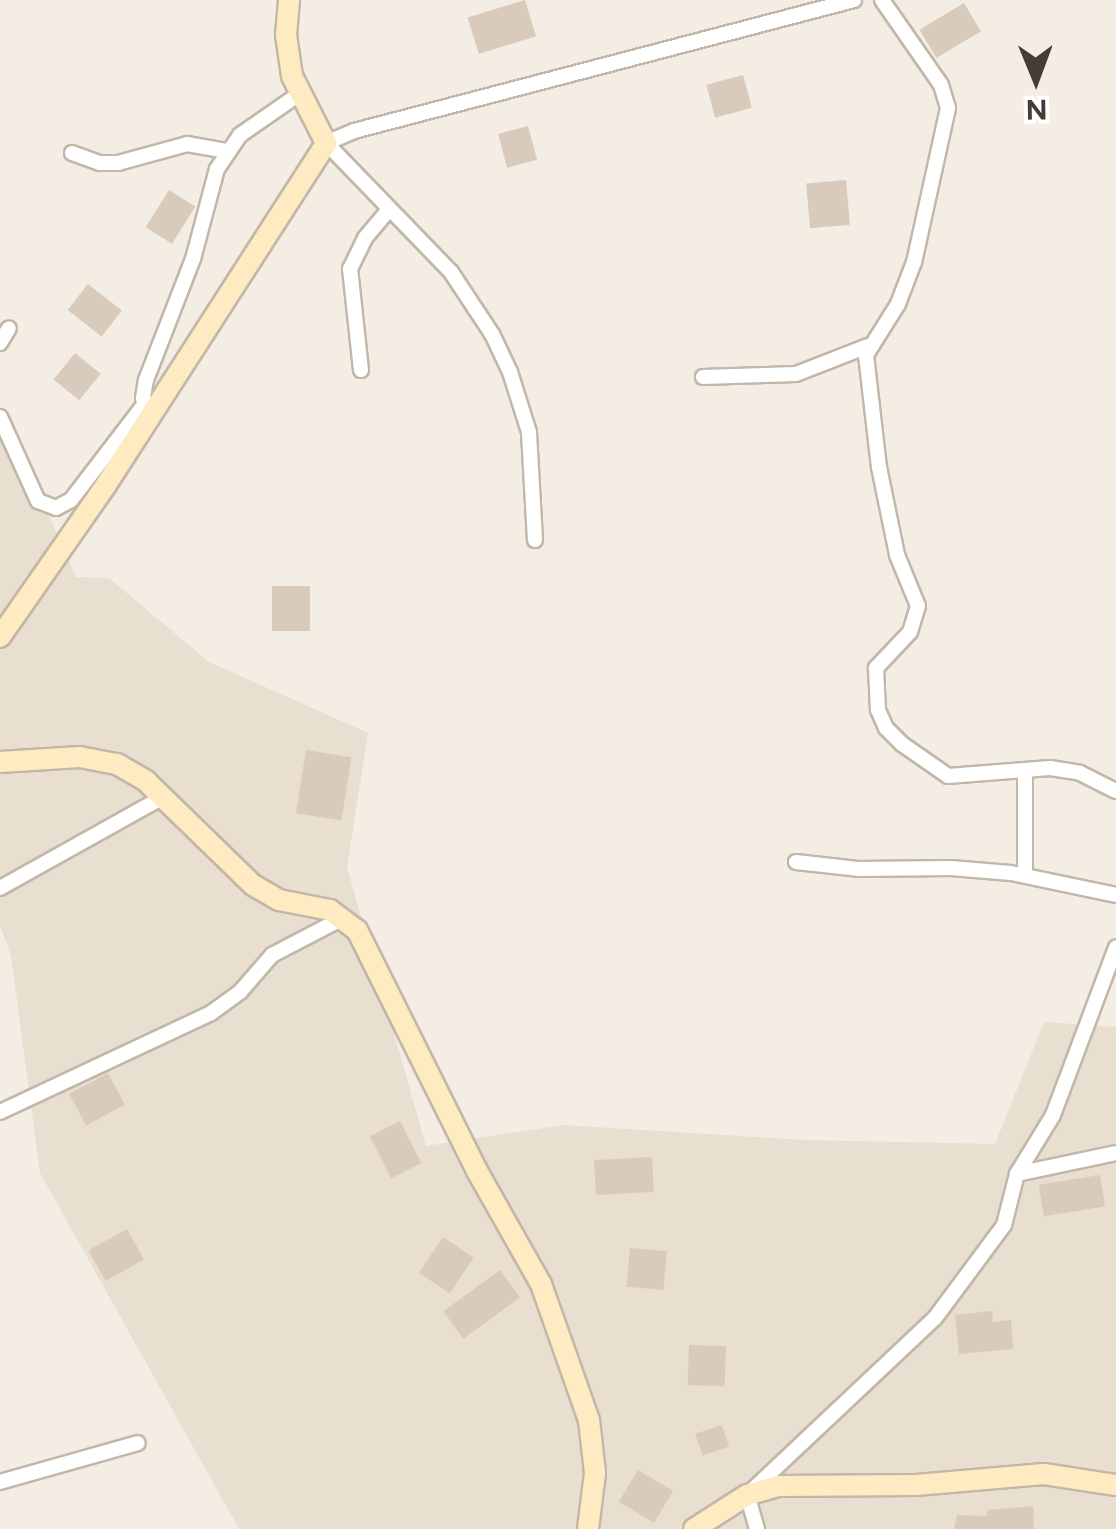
<!DOCTYPE html>
<html>
<head>
<meta charset="utf-8">
<style>
	body { margin:0 }
	#map { position:relative; width:1116px; height:1529px; overflow:hidden; background:#f3ede3; font-family:Figtree,sans-serif }
	div>[style] { position:absolute }
	.residential>* { inset:0; background:#e8dfd1 }
	.building>* { inset:0; background:#d9cbbb; transform-origin:0 0 }
	.roads { filter:drop-shadow(2px 0 #c2b7a8) drop-shadow(-2px 0 #c2b7a8) drop-shadow(0 2px #c2b7a8) drop-shadow(0 -2px #c2b7a8) }
	.street>* { height:14px; margin:-7px; padding:0 7px; transform-origin:7px; border-radius:7px; background:#fff }
	.secondary>* { height:20px; margin:-10px; padding:0 10px; transform-origin:10px; border-radius:10px; background:#ffebc2 }
	span { translate:-50% -50%; white-space:nowrap; text-align:center; line-height:1.15; -webkit-text-stroke:10px #fff; paint-order:stroke }
	.north { position:absolute; left:986px; top:30px; width:100px; height:100px; -webkit-text-stroke:8px #fff; paint-order:stroke; rotate:179deg; font-size:28px; font-weight:700; line-height:40px; text-align:center; color:#453d33 }
	.north::after { content:''; display:block; margin:auto; width:35px; height:45px; background:#453d33; clip-path:polygon(50% 0,100% 100%,50% 72%,0 100%) }
</style>
</head>
<body>
<div id="map">
	<div class="residential">
		<i style="clip-path:polygon(0 405px,76px 577px,109px 578px,209px 662px,368px 733px,347px 867px,426px 1146px,563px 1125px,806px 1140px,995px 1144px,1044px 1022px,1116px 1027px,1116px 1529px,239px 1529px,40px 1173px,11px 956px,0 925px)"></i>
	</div>
	<div class="building">
		<i style="left:525px;top:0;width:38px;height:60px;rotate:73deg"></i>
		<i style="left:964px;top:3px;width:33px;height:52px;rotate:59deg"></i>
		<i style="left:743px;top:75px;width:34px;height:38px;rotate:75deg"></i>
		<i style="left:528px;top:126px;width:35px;height:31px;rotate:75deg"></i>
		<i style="left:846px;top:180px;width:45px;height:40px;rotate:85deg"></i>
		<i style="left:169px;top:190px;width:31px;height:44px;rotate:32deg"></i>
		<i style="left:88px;top:284px;width:43px;height:33px;rotate:38deg"></i>
		<i style="left:75px;top:353px;width:33px;height:34px;rotate:39deg"></i>
		<i style="left:272px;top:586px;width:38px;height:45px"></i>
		<i style="left:306px;top:750px;width:46px;height:64px;rotate:9deg"></i>
		<i style="left:108px;top:1073px;width:36px;height:44px;rotate:62deg"></i>
		<i style="left:400px;top:1121px;width:47px;height:34px;rotate:63deg"></i>
		<i style="left:652px;top:1157px;width:35px;height:58px;rotate:87deg"></i>
		<i style="left:1100px;top:1175px;width:32px;height:62px;rotate:81deg"></i>
		<i style="left:127px;top:1229px;width:35px;height:44px;rotate:61deg"></i>
		<i style="left:443px;top:1237px;width:37px;height:43px;rotate:34deg"></i>
		<i style="left:630px;top:1248px;width:37px;height:39px;rotate:5deg"></i>
		<i style="left:500px;top:1270px;width:34px;height:70px;rotate:54deg"></i>
		<i style="clip-path:polygon(992px 1311px,993px 1322px,1011px 1320px,1013px 1349px,959px 1354px,955px 1315px)"></i>
		<i style="left:689px;top:1345px;width:37px;height:40px;rotate:2deg"></i>
		<i style="left:722px;top:1425px;width:23px;height:28px;rotate:72deg"></i>
		<i style="left:638px;top:1470px;width:41px;height:37px;rotate:31deg"></i>
		<i style="clip-path:polygon(1033px 1506px,1034px 1529px,954px 1529px,957px 1515px,987px 1516px,987px 1510px)"></i>
	</div>
	<div class="roads">
		<div class="street">
			<i style="left:882px;top:0;width:103px;rotate:55.2deg"></i>
			<i style="left:941px;top:85px;width:24px;rotate:73deg"></i>
			<i style="left:948px;top:108px;width:158px;rotate:102.4deg"></i>
			<i style="left:914px;top:262px;width:45px;rotate:110.9deg"></i>
			<i style="left:898px;top:304px;width:60px;rotate:122.1deg"></i>
			<i style="left:866px;top:355px;width:113px;rotate:83.4deg"></i>
			<i style="left:879px;top:467px;width:90px;rotate:78.4deg"></i>
			<i style="left:897px;top:555px;width:55px;rotate:67.6deg"></i>
			<i style="left:918px;top:606px;width:27px;rotate:107deg"></i>
			<i style="left:910px;top:632px;width:50px;rotate:133.4deg"></i>
			<i style="left:876px;top:668px;width:42px;rotate:87.3deg"></i>
			<i style="left:878px;top:710px;width:20px;rotate:66deg"></i>
			<i style="left:886px;top:728px;width:23px;rotate:45deg"></i>
			<i style="left:902px;top:744px;width:56px;rotate:34.8deg"></i>
			<i style="left:948px;top:776px;width:102px;rotate:-4.5deg"></i>
			<i style="left:1050px;top:768px;width:30px;rotate:9deg"></i>
			<i style="left:1080px;top:773px;width:40px;rotate:26.6deg"></i>
			<i style="left:72px;top:153px;width:30px;rotate:20deg"></i>
			<i style="left:100px;top:163px;width:18px"></i>
			<i style="left:118px;top:163px;width:72px;rotate:-15.4deg"></i>
			<i style="left:187px;top:144px;width:41px;rotate:9.9deg"></i>
			<i style="left:0;top:343px;width:17px;rotate:-59deg"></i>
			<i style="left:361px;top:370px;width:102px;rotate:-96.2deg"></i>
			<i style="left:350px;top:269px;width:34px;rotate:-64deg"></i>
			<i style="left:365px;top:238px;width:35px;rotate:-50deg"></i>
			<i style="left:703px;top:377px;width:93px;rotate:-1.8deg"></i>
			<i style="left:796px;top:374px;width:77px;rotate:-21.3deg"></i>
			<i style="left:0;top:417px;width:92px;rotate:65.7deg"></i>
			<i style="left:38px;top:501px;width:19px;rotate:21deg"></i>
			<i style="left:56px;top:508px;width:17px;rotate:-28deg"></i>
			<i style="left:71px;top:500px;width:118px;rotate:-52.5deg"></i>
			<i style="left:147px;top:420px;width:22px;rotate:-100deg"></i>
			<i style="left:143px;top:398px;width:18px;rotate:-81deg"></i>
			<i style="left:146px;top:380px;width:130px;rotate:-68.8deg"></i>
			<i style="left:193px;top:259px;width:93px;rotate:-75.1deg"></i>
			<i style="left:217px;top:169px;width:41px;rotate:-55.9deg"></i>
			<i style="left:240px;top:135px;width:72px;rotate:-34.8deg"></i>
			<i style="left:535px;top:540px;width:108px;rotate:-93.2deg"></i>
			<i style="left:529px;top:432px;width:63px;rotate:-107.6deg"></i>
			<i style="left:510px;top:372px;width:42px;rotate:-115.3deg"></i>
			<i style="left:492px;top:334px;width:74px;rotate:-123.5deg"></i>
			<i style="left:451px;top:272px;width:180px;rotate:-134.1deg"></i>
			<i style="left:326px;top:143px;width:30px;rotate:-23deg"></i>
			<i style="left:354px;top:131px;width:517px;rotate:-14.68deg"></i>
			<i style="left:796px;top:862px;width:62px;rotate:6.4deg"></i>
			<i style="left:858px;top:869px;width:93px;rotate:-0.6deg"></i>
			<i style="left:951px;top:868px;width:60px;rotate:4.8deg"></i>
			<i style="left:1011px;top:873px;width:107px;rotate:11.8deg"></i>
			<i style="left:1025px;top:876px;width:106px;rotate:-90deg"></i>
			<i style="left:0;top:888px;width:187px;rotate:-29.2deg"></i>
			<i style="left:0;top:1112px;width:233px;rotate:-25.1deg"></i>
			<i style="left:211px;top:1013px;width:36px;rotate:-36deg"></i>
			<i style="left:240px;top:992px;width:49px;rotate:-49.1deg"></i>
			<i style="left:272px;top:955px;width:80px;rotate:-27.5deg"></i>
			<i style="left:1017px;top:1174px;width:101px;rotate:-12deg"></i>
			<i style="left:0;top:1482px;width:143px;rotate:-15.8deg"></i>
			<i style="left:757px;top:1529px;width:35px;rotate:-106deg"></i>
			<i style="left:747px;top:1495px;width:258px;rotate:-43.3deg"></i>
			<i style="left:935px;top:1318px;width:116px;rotate:-53.4deg"></i>
			<i style="left:1004px;top:1225px;width:53px;rotate:-75.7deg"></i>
			<i style="left:1017px;top:1174px;width:69px;rotate:-58.6deg"></i>
			<i style="left:1053px;top:1115px;width:179px;rotate:-69.4deg"></i>
		</div>
		<div class="secondary">
			<i style="left:0;top:637px;width:185px;rotate:-55.1deg"></i>
			<i style="left:106px;top:485px;width:407px;rotate:-57.2deg"></i>
			<i style="left:326px;top:143px;width:75px;rotate:-116.9deg"></i>
			<i style="left:292px;top:76px;width:41px;rotate:-98.3deg"></i>
			<i style="left:286px;top:35px;width:35px;rotate:-85deg"></i>
			<i style="left:0;top:762px;width:80px;rotate:-3.6deg"></i>
			<i style="left:80px;top:757px;width:38px;rotate:11deg"></i>
			<i style="left:117px;top:764px;width:34px;rotate:30deg"></i>
			<i style="left:146px;top:781px;width:149px;rotate:44.2deg"></i>
			<i style="left:253px;top:885px;width:30px;rotate:30deg"></i>
			<i style="left:279px;top:900px;width:52px;rotate:11.1deg"></i>
			<i style="left:330px;top:910px;width:34px;rotate:37deg"></i>
			<i style="left:357px;top:930px;width:269px;rotate:63.5deg"></i>
			<i style="left:477px;top:1171px;width:130px;rotate:60.5deg"></i>
			<i style="left:541px;top:1284px;width:144px;rotate:70.6deg"></i>
			<i style="left:589px;top:1420px;width:53px;rotate:83.5deg"></i>
			<i style="left:595px;top:1473px;width:56px;rotate:97.1deg"></i>
			<i style="left:694px;top:1529px;width:63px;rotate:-32.7deg"></i>
			<i style="left:747px;top:1495px;width:32px;rotate:-16deg"></i>
			<i style="left:778px;top:1486px;width:138px;rotate:-0.4deg"></i>
			<i style="left:916px;top:1485px;width:128px;rotate:-4.9deg"></i>
			<i style="left:1044px;top:1474px;width:73px;rotate:8.7deg"></i>
		</div>
	</div>
	<div class="north">N</div>
</div>
</body>
</html>
